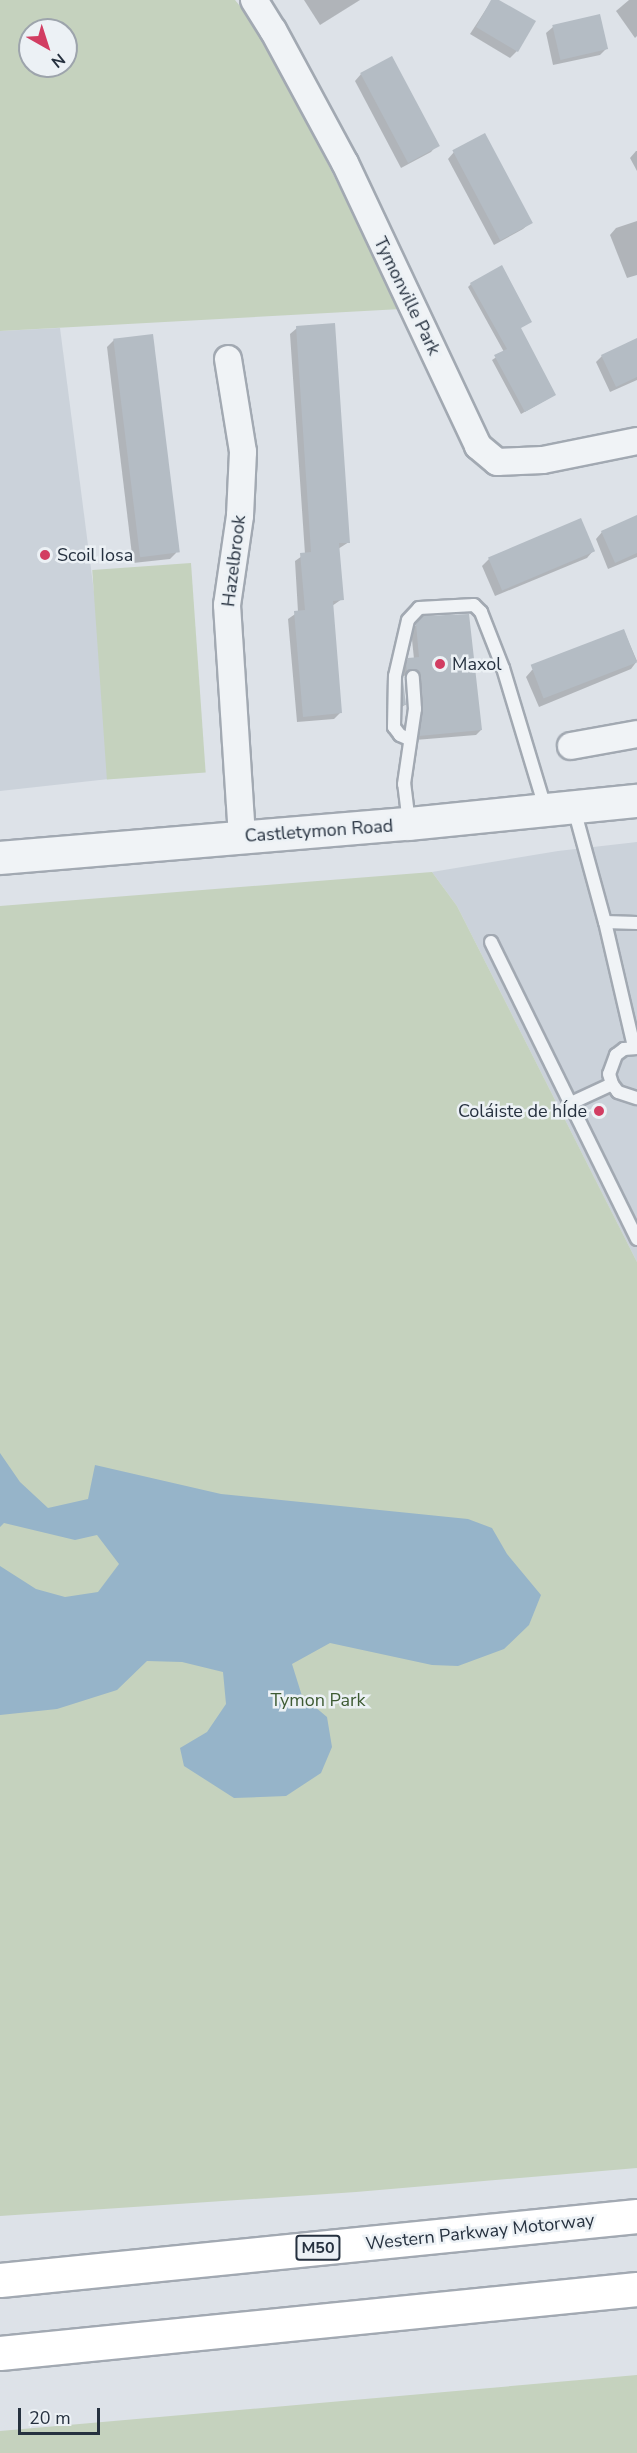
<!DOCTYPE html>
<html>
<head>
<meta charset="utf-8">
<style>
	body { margin:0 }
	#map { position:relative; width:637px; height:2453px; overflow:hidden; background:#dde2e8; font-family:"Nunito Sans",sans-serif }
	div>[style] { position:absolute }
	.built>* { inset:0; background:#cbd2da }
	.green>* { inset:0; background:#c5d2be; transform-origin:0 0 }
	.water>* { inset:0; background:#96b4c9 }
	.shadow>* { inset:0; background:#0003 }
	.building>* { inset:0; background:#b4bcc4; transform-origin:0 0 }
	.roads { filter:drop-shadow(2px 0 #a2a9b2) drop-shadow(-2px 0 #a2a9b2) drop-shadow(0 2px #a2a9b2) drop-shadow(0 -2px #a2a9b2) }
	.service>* { height:12px; margin:-6px; padding:0 6px; transform-origin:6px; border-radius:6px; background:#f0f3f6 }
	.minor>* { height:26px; margin:-13px; padding:0 13px; transform-origin:13px; border-radius:13px; background:#f0f3f6 }
	.tertiary>* { height:32px; margin:-16px; padding:0 16px; transform-origin:16px; border-radius:16px; background:#f0f3f6 }
	.motorway>* { height:33px; margin:-16.5px; padding:0 16.5px; transform-origin:16.5px; border-radius:16.5px; background:#fff }
	.dots>* { width:16px; height:16px; translate:-50% -50%; box-sizing:border-box; border:3px solid #ecf1f5; border-radius:50% }
	span { translate:-50% -50%; white-space:nowrap; text-align:center; line-height:1.15; -webkit-text-stroke:5px #ecf1f5; paint-order:stroke }
	.shield-label span { padding:2px 4px; background:#ecf1f5; border:2px solid; border-radius:4px; -webkit-text-stroke-width:0 }
	.shield-label { font-size:16px; color:#26313f; font-weight:700 }
	.street-label { font-size:18px; color:#26313f }
	.poi-label { font-size:18px; color:#26313f }
	.left { translate:0 -50%; text-align:left }
	.right { translate:-100% -50%; text-align:right }
	.park-label { font-size:18px; color:#3e5b33 }
	.north { position:absolute; left:18px; top:18px; width:60px; height:60px; box-sizing:border-box; background:#ecf1f5; border:2px solid #9da4ac; border-radius:50%; rotate:141deg; font-size:16px; font-weight:700; line-height:24px; text-align:center; color:#26313f }
	.north::after { content:''; display:block; margin:auto; width:21px; height:27px; background:#d23d62; clip-path:polygon(50% 0,100% 100%,50% 72%,0 100%) }
	.scale { position:absolute; left:18px; top:2408px; width:82px; height:27px; box-sizing:border-box; border:3px solid #26313f; border-top:0; padding-left:8px; font-size:18px; line-height:21px; white-space:nowrap; color:#26313f; -webkit-text-stroke:4px #ecf1f5; paint-order:stroke }
</style>
</head>
<body>
<div id="map">
	<div class="built">
		<i style="clip-path:polygon(60px 328px,118px 778px,0 791px,0 331px)"></i>
		<i style="clip-path:polygon(637px 842px,637px 1262px,457px 906px,432px 872px,558px 851px)"></i>
	</div>
	<div class="green">
		<i style="clip-path:polygon(evenodd,0 0,235px 0,249px 17px,285px 79px,401px 309px,0 331px,0 0,30px 30px,66px 30px,66px 66px,30px 66px,30px 30px)"></i>
		<i style="left:191px;top:563px;width:210px;height:99px;rotate:86deg"></i>
		<i style="clip-path:polygon(432px 872px,457px 906px,637px 1262px,637px 2168px,356px 2192px,0 2216px,0 906px)"></i>
		<i style="clip-path:polygon(637px 2375px,637px 2453px,0 2453px,0 2431px)"></i>
	</div>
	<div class="water">
		<i style="clip-path:polygon(0 1453px,20px 1482px,48px 1508px,88px 1499px,95px 1465px,221px 1494px,468px 1519px,492px 1528px,507px 1554px,541px 1595px,529px 1625px,504px 1649px,458px 1666px,432px 1665px,330px 1643px,292px 1664px,302px 1696px,327px 1717px,332px 1747px,321px 1773px,286px 1796px,234px 1798px,184px 1766px,180px 1748px,207px 1732px,226px 1704px,223px 1672px,182px 1662px,147px 1661px,117px 1690px,57px 1709px,0 1715px,0 1566px,36px 1589px,65px 1597px,98px 1592px,119px 1564px,97px 1535px,75px 1540px,4px 1523px,0 1527px)"></i>
	</div>
	<div class="shadow">
		<i style="clip-path:polygon(304px 0,360px 0,320px 25px)"></i>
		<i style="clip-path:polygon(492px 0,496px 0,517px 51px,510px 58px,470px 34px)"></i>
		<i style="clip-path:polygon(629px 0,637px 0,637px 36px,635px 38px,616px 11px)"></i>
		<i style="clip-path:polygon(553px 27px,606px 49px,600px 55px,553px 65px,546px 33px)"></i>
		<i style="clip-path:polygon(361px 74px,437px 145px,431px 152px,401px 168px,355px 81px)"></i>
		<i style="clip-path:polygon(636px 151px,637px 151px,637px 171px,630px 158px)"></i>
		<i style="clip-path:polygon(454px 152px,530px 223px,523px 229px,494px 245px,448px 159px)"></i>
		<i style="clip-path:polygon(637px 221px,637px 275px,627px 278px,610px 235px,616px 228px)"></i>
		<i style="clip-path:polygon(471px 284px,520px 329px,551px 397px,521px 414px,492px 360px,504px 352px,468px 287px)"></i>
		<i style="clip-path:polygon(297px 328px,349px 542px,338px 549px,342px 599px,332px 606px,340px 713px,334px 719px,297px 722px,288px 619px,298px 612px,295px 561px,305px 554px,290px 334px)"></i>
		<i style="clip-path:polygon(114px 340px,176px 553px,170px 559px,133px 563px,107px 347px)"></i>
		<i style="clip-path:polygon(637px 340px,637px 380px,610px 392px,596px 362px,602px 356px)"></i>
		<i style="clip-path:polygon(637px 517px,637px 557px,608px 569px,596px 539px,602px 532px)"></i>
		<i style="clip-path:polygon(593px 551px,587px 558px,495px 596px,482px 566px,489px 559px)"></i>
		<i style="clip-path:polygon(423px 618px,481px 730px,476px 735px,415px 740px,411px 674px,403px 676px,402px 670px,408px 659px,414px 659px,411px 630px)"></i>
		<i style="clip-path:polygon(624px 631px,637px 661px,631px 669px,539px 707px,526px 677px,532px 670px)"></i>
		<i style="clip-path:polygon(402px 684px,405px 705px,400px 708px,401px 685px)"></i>
	</div>
	<div class="building">
		<i style="clip-path:polygon(491px 0,499px 0,536px 21px,518px 52px,476px 27px)"></i>
		<i style="left:600px;top:14px;width:36px;height:49px;rotate:77deg"></i>
		<i style="left:392px;top:56px;width:102px;height:36px;rotate:62deg"></i>
		<i style="left:485px;top:133px;width:102px;height:37px;rotate:62deg"></i>
		<i style="clip-path:polygon(502px 265px,532px 322px,521px 328px,556px 395px,525px 412px,494px 355px,507px 349px,470px 283px)"></i>
		<i style="clip-path:polygon(335px 323px,350px 543px,339px 543px,344px 600px,333px 601px,342px 713px,303px 717px,294px 611px,305px 610px,300px 553px,311px 552px,296px 326px)"></i>
		<i style="left:153px;top:334px;width:220px;height:40px;rotate:83deg"></i>
		<i style="clip-path:polygon(637px 338px,637px 377px,616px 387px,601px 355px)"></i>
		<i style="clip-path:polygon(637px 515px,637px 553px,615px 563px,601px 531px)"></i>
		<i style="left:581px;top:518px;width:36px;height:101px;rotate:67deg"></i>
		<i style="clip-path:polygon(469px 614px,482px 730px,419px 736px,423px 709px,421px 676px,416px 669px,407px 672px,406px 664px,408px 658px,419px 657px,416px 624px,423px 616px)"></i>
		<i style="left:624px;top:629px;width:36px;height:100px;rotate:69deg"></i>
		<i style="clip-path:polygon(403px 681px,406px 705px,403px 705px)"></i>
	</div>
	<div class="roads">
		<div class="service">
			<i style="left:409px;top:739px;width:10px;rotate:-156deg"></i>
			<i style="left:400px;top:735px;width:10px;rotate:-127deg"></i>
			<i style="left:394px;top:727px;width:51px;rotate:-88.9deg"></i>
			<i style="left:395px;top:676px;width:57px;rotate:-76.9deg"></i>
			<i style="left:408px;top:620px;width:16px;rotate:-47deg"></i>
			<i style="left:419px;top:608px;width:55px;rotate:-3.1deg"></i>
			<i style="left:474px;top:605px;width:10px;rotate:45deg"></i>
			<i style="left:481px;top:612px;width:60px;rotate:68.6deg"></i>
			<i style="left:503px;top:668px;width:148px;rotate:73.2deg"></i>
			<i style="left:574px;top:809px;width:117px;rotate:74.7deg"></i>
			<i style="left:605px;top:922px;width:128px;rotate:76.9deg"></i>
			<i style="left:409px;top:823px;width:39px;rotate:-97deg"></i>
			<i style="left:404px;top:784px;width:76px;rotate:-81.7deg"></i>
			<i style="left:415px;top:709px;width:32px;rotate:-94deg"></i>
			<i style="left:605px;top:922px;width:32px;rotate:2deg"></i>
			<i style="left:491px;top:942px;width:331px;rotate:63.8deg"></i>
			<i style="left:637px;top:1048px;width:13px;rotate:176deg"></i>
			<i style="left:624px;top:1049px;width:10px;rotate:143deg"></i>
			<i style="left:616px;top:1055px;width:20px;rotate:110deg"></i>
			<i style="left:609px;top:1074px;width:10px;rotate:73deg"></i>
			<i style="left:612px;top:1084px;width:10px;rotate:53deg"></i>
			<i style="left:618px;top:1092px;width:20px;rotate:18deg"></i>
			<i style="left:569px;top:1104px;width:47px;rotate:-24.9deg"></i>
		</div>
		<div class="minor">
			<i style="left:254px;top:0;width:36px;rotate:58deg"></i>
			<i style="left:273px;top:30px;width:151px;rotate:61.6deg"></i>
			<i style="left:345px;top:163px;width:313px;rotate:64.8deg"></i>
			<i style="left:478px;top:446px;width:25px;rotate:40deg"></i>
			<i style="left:497px;top:462px;width:46px;rotate:-2.5deg"></i>
			<i style="left:543px;top:460px;width:96px;rotate:-11.4deg"></i>
			<i style="left:228px;top:359px;width:94px;rotate:80.8deg"></i>
			<i style="left:243px;top:452px;width:64px;rotate:92.7deg"></i>
			<i style="left:240px;top:516px;width:90px;rotate:98.3deg"></i>
			<i style="left:227px;top:605px;width:231px;rotate:86.3deg"></i>
			<i style="left:571px;top:746px;width:67px;rotate:-10.3deg"></i>
		</div>
		<div class="tertiary">
			<i style="left:0;top:858px;width:410px;rotate:-4.8deg"></i>
			<i style="left:409px;top:824px;width:229px;rotate:-5.8deg"></i>
		</div>
		<div class="motorway">
			<i style="left:0;top:2280px;width:640px;rotate:-5.74deg"></i>
			<i style="left:0;top:2353px;width:640px;rotate:-5.74deg"></i>
		</div>
	</div>
	<div class="dots">
		<i style="left:45px;top:555px;background:#d23d62"></i>
		<i style="left:440px;top:664px;background:#d23d62"></i>
		<i style="left:599px;top:1111px;background:#d23d62"></i>
	</div>
	<div class="shield-label">
		<span style="left:318px;top:2248px">M50</span>
	</div>
	<div class="street-label">
		<span style="left:407px;top:296px;rotate:64deg">Tymonville Park</span>
		<span style="left:234px;top:561px;rotate:-83deg">Hazelbrook</span>
		<span style="left:319px;top:831px;rotate:-4deg">Castletymon Road</span>
		<span style="left:480px;top:2232px;rotate:-6deg">Western Parkway Motorway</span>
	</div>
	<div class="poi-label">
		<span class="left" style="left:57px;top:555px">Scoil Iosa</span>
		<span class="left" style="left:452px;top:664px">Maxol</span>
		<span class="right" style="left:587px;top:1111px">Coláiste de hÍde</span>
	</div>
	<div class="park-label">
		<span style="left:318px;top:1700px">Tymon Park</span>
	</div>
	<div class="north">N</div>
	<div class="scale">20 m</div>
</div>
</body>
</html>
